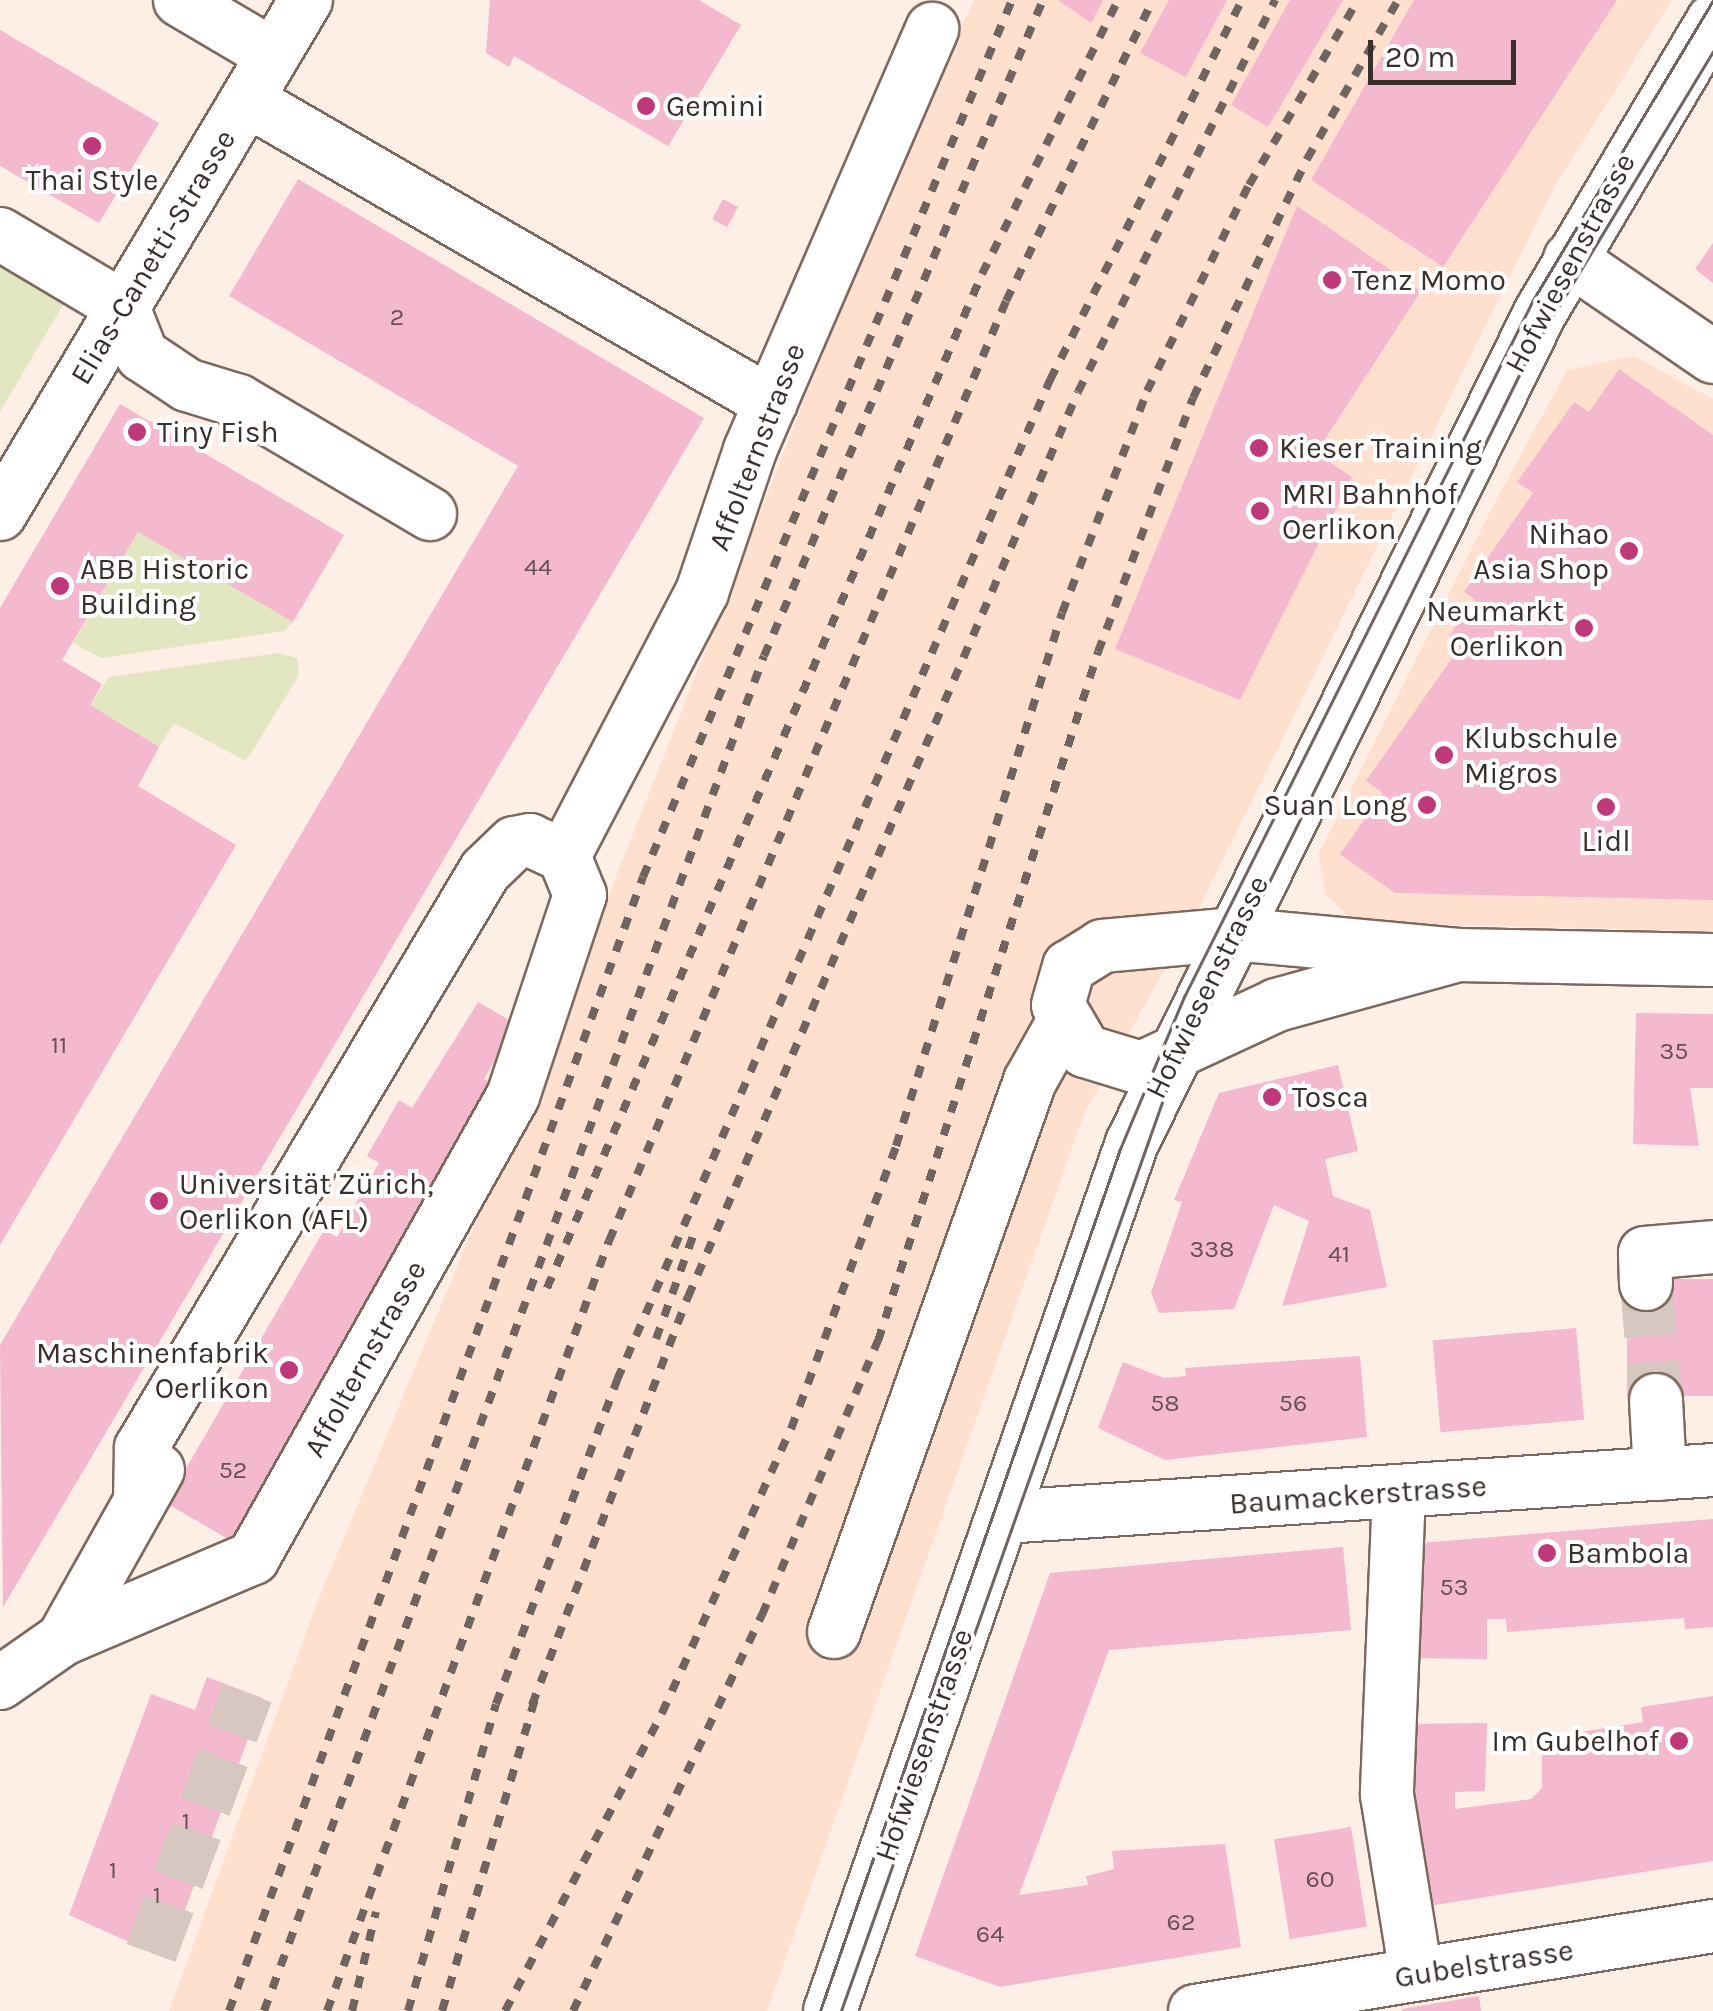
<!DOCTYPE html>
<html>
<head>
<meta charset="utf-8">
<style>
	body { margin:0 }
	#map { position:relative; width:1713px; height:2011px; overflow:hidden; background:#fdeee6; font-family:Karla,sans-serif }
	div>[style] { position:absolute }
	.built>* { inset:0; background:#ffdfce }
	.green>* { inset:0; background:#e2e6c1 }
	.building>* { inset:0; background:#f4b8cf; transform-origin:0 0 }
	.minor-tunnel>* { height:52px; margin-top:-26px; transform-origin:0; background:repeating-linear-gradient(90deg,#d6c8c1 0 52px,transparent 0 78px) }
	.roads { filter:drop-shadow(2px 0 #7d685d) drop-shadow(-2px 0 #7d685d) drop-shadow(0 2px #7d685d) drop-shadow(0 -2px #7d685d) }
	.minor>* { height:52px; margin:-26px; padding:0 26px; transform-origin:26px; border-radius:26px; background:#fff }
	.tram>* { height:2.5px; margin:-1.25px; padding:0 1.25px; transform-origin:1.25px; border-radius:1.25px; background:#6f645f }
	.rail>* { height:8px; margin-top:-4px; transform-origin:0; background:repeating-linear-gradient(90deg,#6f645f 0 12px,transparent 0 24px) }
	.dots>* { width:28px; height:28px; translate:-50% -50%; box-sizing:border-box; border:5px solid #fff; border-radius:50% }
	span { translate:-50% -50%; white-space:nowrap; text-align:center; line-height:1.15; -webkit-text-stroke:8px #fff; paint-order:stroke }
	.number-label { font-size:25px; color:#685154 }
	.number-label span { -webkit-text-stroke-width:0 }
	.poi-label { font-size:30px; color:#392f2b }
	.left { translate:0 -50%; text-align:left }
	.right { translate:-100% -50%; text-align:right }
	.street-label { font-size:30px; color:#392f2b }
	.scale { position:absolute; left:1368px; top:40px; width:148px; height:45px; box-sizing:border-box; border:5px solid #392f2b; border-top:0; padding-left:12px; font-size:30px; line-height:35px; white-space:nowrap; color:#392f2b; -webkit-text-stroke:8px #fff; paint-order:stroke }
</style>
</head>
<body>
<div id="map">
	<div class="built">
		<i style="clip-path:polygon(975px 0,1672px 0,1553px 189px,1201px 904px,1084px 1114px,767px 2011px,169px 2011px,318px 1600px,543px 1061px,930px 83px)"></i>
		<i style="clip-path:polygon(1634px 356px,1713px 399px,1713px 931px,1378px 923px,1347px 915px,1326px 895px,1318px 855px,1494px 504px,1567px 370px)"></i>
	</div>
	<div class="green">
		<i style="clip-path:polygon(0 243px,74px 286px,0 412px)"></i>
		<i style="clip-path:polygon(138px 532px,293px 622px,284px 631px,101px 658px,73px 643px)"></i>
		<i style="clip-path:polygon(278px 653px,297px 658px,299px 675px,246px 761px,174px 723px,159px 747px,90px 705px,109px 677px)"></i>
	</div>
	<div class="building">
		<i style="clip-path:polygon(490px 0,699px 0,741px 25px,668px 146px,514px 56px,509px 67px,486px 53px)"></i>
		<i style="clip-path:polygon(1058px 0,1103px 0,1091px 23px)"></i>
		<i style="clip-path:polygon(1169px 0,1227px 0,1186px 77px,1140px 53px)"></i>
		<i style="clip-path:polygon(1290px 0,1343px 0,1268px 127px,1231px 105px)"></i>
		<i style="clip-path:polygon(1414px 0,1617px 0,1443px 267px,1311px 180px)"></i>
		<i style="clip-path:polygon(0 30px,159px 123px,99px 223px,0 166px)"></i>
		<i style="clip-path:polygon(298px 179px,704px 418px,3px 1607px,0 1345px,518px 466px,229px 296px)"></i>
		<i style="left:723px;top:199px;width:17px;height:23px;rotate:28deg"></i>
		<i style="clip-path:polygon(1297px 206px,1421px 291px,1316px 453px,1352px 477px,1240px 700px,1115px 649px)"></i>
		<i style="clip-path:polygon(1713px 243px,1713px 283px,1695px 269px)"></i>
		<i style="clip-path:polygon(1619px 369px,1713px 435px,1713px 900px,1395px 893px,1340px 854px,1383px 793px,1366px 781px,1462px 644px,1449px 636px,1475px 600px,1464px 592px,1533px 493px,1517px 482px,1574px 402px,1589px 412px)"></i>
		<i style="clip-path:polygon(120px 404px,344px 535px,293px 622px,138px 532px,62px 660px,102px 684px,90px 705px,159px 747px,138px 786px,236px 845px,0 1245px,0 608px)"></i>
		<i style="clip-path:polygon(478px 1002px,516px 1024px,484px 1079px,499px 1087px,235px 1543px,166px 1503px,324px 1230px,337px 1237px,379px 1163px,367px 1156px,399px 1100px,412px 1108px)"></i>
		<i style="clip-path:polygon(1636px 1013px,1713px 1014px,1713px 1088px,1690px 1088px,1699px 1146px,1633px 1144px)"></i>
		<i style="clip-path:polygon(1338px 1065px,1358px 1151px,1325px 1159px,1333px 1196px,1370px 1210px,1387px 1287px,1282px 1306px,1309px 1221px,1274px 1205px,1234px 1309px,1159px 1313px,1151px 1293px,1182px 1202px,1174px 1200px,1219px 1093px)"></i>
		<i style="left:1713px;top:1279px;width:117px;height:86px;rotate:90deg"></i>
		<i style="left:1576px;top:1328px;width:92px;height:144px;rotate:85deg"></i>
		<i style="clip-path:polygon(1360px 1356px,1367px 1437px,1165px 1460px,1098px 1428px,1123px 1362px,1164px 1378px,1186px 1376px,1185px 1368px)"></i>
		<i style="clip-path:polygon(1713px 1519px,1713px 1627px,1685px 1629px,1684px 1618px,1507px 1632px,1506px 1619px,1487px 1619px,1487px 1659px,1402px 1658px,1420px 1543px)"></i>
		<i style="clip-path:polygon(1343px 1547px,1351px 1630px,1109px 1650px,1019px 1895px,1088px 1885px,1086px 1876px,1114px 1869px,1112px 1851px,1225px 1844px,1241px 1947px,1000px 1987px,915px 1956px,1050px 1573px)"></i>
		<i style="clip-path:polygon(207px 1677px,263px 1698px,167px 1959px,69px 1915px,151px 1694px,195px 1710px)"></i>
		<i style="clip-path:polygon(1713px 1696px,1713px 1861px,1410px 1909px,1404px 1724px,1487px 1723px,1485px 1791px,1455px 1792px,1455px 1809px,1531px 1799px,1542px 1788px,1542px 1738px,1643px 1722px,1641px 1707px)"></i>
		<i style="left:1351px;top:1827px;width:101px;height:78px;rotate:81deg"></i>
		<i style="clip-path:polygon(1479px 1996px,1481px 2011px,1402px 2011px,1402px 2009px)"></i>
	</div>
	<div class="minor-tunnel">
		<i style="left:1646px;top:1284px;width:116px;rotate:85.1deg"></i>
		<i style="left:151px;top:1953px;width:277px;rotate:-69.7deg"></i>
	</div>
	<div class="roads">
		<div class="minor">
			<i style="left:180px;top:0;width:108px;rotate:30.6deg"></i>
			<i style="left:247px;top:100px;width:605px;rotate:30.04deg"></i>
			<i style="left:0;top:234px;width:143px;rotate:30.7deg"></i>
			<i style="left:123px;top:307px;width:52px;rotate:68.4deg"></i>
			<i style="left:142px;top:355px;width:54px;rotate:33.7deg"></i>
			<i style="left:187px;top:385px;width:54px;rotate:17.1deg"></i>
			<i style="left:239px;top:401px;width:222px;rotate:30.6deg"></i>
			<i style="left:1570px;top:259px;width:173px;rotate:34.4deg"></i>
			<i style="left:0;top:514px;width:598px;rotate:-59.23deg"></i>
			<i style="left:564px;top:856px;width:298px;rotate:-62.4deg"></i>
			<i style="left:702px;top:592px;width:150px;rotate:-71.3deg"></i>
			<i style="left:750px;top:450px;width:459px;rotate:-66.6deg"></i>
			<i style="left:1458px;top:955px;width:188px;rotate:164.6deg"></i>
			<i style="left:1277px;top:1005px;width:150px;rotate:155.1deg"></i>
			<i style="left:1141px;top:1068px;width:59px;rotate:-163.1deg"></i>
			<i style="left:1085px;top:1051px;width:53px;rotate:-120.4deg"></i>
			<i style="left:1058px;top:1005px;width:40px;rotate:-74deg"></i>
			<i style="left:1069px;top:967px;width:39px;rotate:-32deg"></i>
			<i style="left:1102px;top:946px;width:132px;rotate:-5.2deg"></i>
			<i style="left:1233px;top:934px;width:226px;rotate:5.3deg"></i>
			<i style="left:1458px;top:955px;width:255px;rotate:1.1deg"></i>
			<i style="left:1646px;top:1284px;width:31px;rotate:-92deg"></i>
			<i style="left:1645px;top:1253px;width:68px;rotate:-5deg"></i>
			<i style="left:1656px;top:1400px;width:74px;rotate:86.9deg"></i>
			<i style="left:1399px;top:1491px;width:304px;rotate:92.3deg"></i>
			<i style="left:1387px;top:1795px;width:182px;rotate:80.8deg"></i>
			<i style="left:1004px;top:1517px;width:711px;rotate:-3.79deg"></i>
			<i style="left:834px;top:1632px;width:585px;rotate:-70.42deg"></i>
			<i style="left:1030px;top:1081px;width:65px;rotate:-60.7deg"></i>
			<i style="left:63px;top:1639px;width:194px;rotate:-60.7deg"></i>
			<i style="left:0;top:1683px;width:77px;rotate:-34.9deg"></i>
			<i style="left:63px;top:1639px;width:207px;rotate:-23.1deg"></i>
			<i style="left:253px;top:1558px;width:530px;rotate:-60.63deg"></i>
			<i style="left:513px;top:1096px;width:212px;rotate:-71.6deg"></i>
			<i style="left:580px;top:895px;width:42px;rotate:-112.3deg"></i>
			<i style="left:564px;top:856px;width:38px;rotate:-155deg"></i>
			<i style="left:530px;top:840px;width:16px;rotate:169deg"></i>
			<i style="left:514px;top:843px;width:40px;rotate:136deg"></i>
			<i style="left:485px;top:871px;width:672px;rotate:120.8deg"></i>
			<i style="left:141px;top:1448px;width:53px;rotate:91.1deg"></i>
			<i style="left:830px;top:2011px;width:919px;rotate:-70.82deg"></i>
			<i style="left:1132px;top:1143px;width:925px;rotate:-63.82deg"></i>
			<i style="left:1540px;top:313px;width:340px;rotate:-59.4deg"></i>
			<i style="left:1195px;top:2011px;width:525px;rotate:-9.32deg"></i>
		</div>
	</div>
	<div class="tram">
		<i style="left:820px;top:2011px;width:913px;rotate:-70.81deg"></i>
		<i style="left:1120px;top:1149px;width:165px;rotate:-67.2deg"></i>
		<i style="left:1184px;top:997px;width:779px;rotate:-63.4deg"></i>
		<i style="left:1533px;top:300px;width:350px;rotate:-59deg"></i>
		<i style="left:841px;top:2011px;width:976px;rotate:-70.54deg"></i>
		<i style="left:1166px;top:1091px;width:818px;rotate:-63.75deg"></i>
		<i style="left:1528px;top:357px;width:357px;rotate:-58.8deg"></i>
	</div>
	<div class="rail">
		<i style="left:547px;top:1288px;width:1103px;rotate:-66.78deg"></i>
		<i style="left:982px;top:274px;width:306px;rotate:-63.6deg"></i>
		<i style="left:656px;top:1339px;width:109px;rotate:-70.2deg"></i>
		<i style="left:532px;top:1705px;width:437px;rotate:-69.1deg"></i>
		<i style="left:688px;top:1297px;width:985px;rotate:-66.69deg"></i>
		<i style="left:1078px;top:392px;width:439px;rotate:-63.3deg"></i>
		<i style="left:229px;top:2011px;width:1207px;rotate:-69.94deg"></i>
		<i style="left:643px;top:877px;width:951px;rotate:-67.18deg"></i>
		<i style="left:264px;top:2011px;width:1444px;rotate:-69.75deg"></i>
		<i style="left:764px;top:656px;width:713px;rotate:-66.96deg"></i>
		<i style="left:327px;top:2011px;width:820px;rotate:-69.89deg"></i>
		<i style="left:609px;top:1241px;width:1020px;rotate:-67.1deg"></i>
		<i style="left:1006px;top:301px;width:335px;rotate:-64deg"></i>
		<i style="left:352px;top:2011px;width:102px;rotate:-76.4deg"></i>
		<i style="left:408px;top:2011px;width:319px;rotate:-74deg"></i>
		<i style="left:496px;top:1704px;width:346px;rotate:-69.5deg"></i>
		<i style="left:617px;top:1380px;width:1090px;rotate:-66.59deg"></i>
		<i style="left:1050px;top:380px;width:426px;rotate:-63.2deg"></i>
		<i style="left:442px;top:2011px;width:330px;rotate:-73.4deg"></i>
		<i style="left:505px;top:2011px;width:337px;rotate:-62.2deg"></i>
		<i style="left:662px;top:1713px;width:312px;rotate:-65.6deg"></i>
		<i style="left:791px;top:1429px;width:302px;rotate:-69.6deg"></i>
		<i style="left:896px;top:1146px;width:558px;rotate:-72.7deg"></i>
		<i style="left:1062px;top:613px;width:238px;rotate:-69deg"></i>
		<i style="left:1147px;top:391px;width:230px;rotate:-63.7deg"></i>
		<i style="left:1249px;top:185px;width:215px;rotate:-59.5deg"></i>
		<i style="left:573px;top:2011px;width:439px;rotate:-64.5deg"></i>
		<i style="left:762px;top:1615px;width:298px;rotate:-67.1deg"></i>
		<i style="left:878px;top:1341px;width:723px;rotate:-72.29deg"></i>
		<i style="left:1098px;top:652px;width:271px;rotate:-69.5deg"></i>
		<i style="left:1193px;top:398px;width:265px;rotate:-64.5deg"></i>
		<i style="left:1307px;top:159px;width:183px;rotate:-60.2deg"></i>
	</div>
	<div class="dots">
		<i style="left:646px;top:106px;background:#be387a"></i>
		<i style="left:92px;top:146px;background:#be387a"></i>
		<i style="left:1332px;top:280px;background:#be387a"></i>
		<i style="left:137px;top:432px;background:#be387a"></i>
		<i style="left:1259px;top:448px;background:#be387a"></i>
		<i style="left:1260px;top:511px;background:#be387a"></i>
		<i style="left:1629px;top:551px;background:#be387a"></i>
		<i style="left:60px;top:586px;background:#be387a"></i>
		<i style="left:1584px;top:628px;background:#be387a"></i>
		<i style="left:1444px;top:755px;background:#be387a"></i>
		<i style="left:1427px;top:805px;background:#be387a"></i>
		<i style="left:1606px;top:807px;background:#be387a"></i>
		<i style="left:1272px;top:1097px;background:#be387a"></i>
		<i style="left:159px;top:1201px;background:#be387a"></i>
		<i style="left:289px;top:1370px;background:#be387a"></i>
		<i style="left:1547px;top:1553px;background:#be387a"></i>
		<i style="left:1679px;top:1741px;background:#be387a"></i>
	</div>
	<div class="number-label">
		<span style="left:397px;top:317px">2</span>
		<span style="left:538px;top:567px">44</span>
		<span style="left:59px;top:1045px">11</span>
		<span style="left:1674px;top:1051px">35</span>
		<span style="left:1212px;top:1249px">338</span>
		<span style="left:1339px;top:1254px">41</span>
		<span style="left:1165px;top:1403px">58</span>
		<span style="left:1293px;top:1403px">56</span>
		<span style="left:233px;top:1470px">52</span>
		<span style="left:1454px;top:1587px">53</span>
		<span style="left:186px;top:1821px">1</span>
		<span style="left:113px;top:1870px">1</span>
		<span style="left:1320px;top:1879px">60</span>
		<span style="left:157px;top:1895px">1</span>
		<span style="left:1181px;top:1922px">62</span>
		<span style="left:990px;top:1934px">64</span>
	</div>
	<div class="poi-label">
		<span class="left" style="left:666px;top:106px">Gemini</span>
		<span style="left:92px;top:180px">Thai Style</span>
		<span class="left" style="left:1352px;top:280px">Tenz Momo</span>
		<span class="left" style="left:157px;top:432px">Tiny Fish</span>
		<span class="left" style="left:1279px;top:448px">Kieser Training</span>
		<span class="left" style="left:1282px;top:511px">MRI Bahnhof<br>Oerlikon</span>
		<span class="right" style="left:1609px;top:551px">Nihao<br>Asia Shop</span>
		<span class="left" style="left:80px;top:586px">ABB Historic<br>Building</span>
		<span class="right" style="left:1564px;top:628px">Neumarkt<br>Oerlikon</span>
		<span class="left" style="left:1464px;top:755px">Klubschule<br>Migros</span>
		<span class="right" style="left:1407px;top:805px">Suan Long</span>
		<span style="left:1606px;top:841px">Lidl</span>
		<span class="left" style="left:1292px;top:1097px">Tosca</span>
		<span class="left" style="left:179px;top:1201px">Universität Zürich,<br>Oerlikon (AFL)</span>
		<span class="right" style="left:269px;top:1370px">Maschinenfabrik<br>Oerlikon</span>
		<span class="left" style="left:1567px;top:1553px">Bambola</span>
		<span class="right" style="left:1659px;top:1741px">Im Gubelhof</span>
	</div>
	<div class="street-label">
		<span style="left:153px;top:257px;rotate:-59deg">Elias-Canetti-Strasse</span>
		<span style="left:1570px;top:263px;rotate:-62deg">Hofwiesenstrasse</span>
		<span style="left:757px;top:447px;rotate:-69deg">Affolternstrasse</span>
		<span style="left:1207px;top:987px;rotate:-64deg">Hofwiesenstrasse</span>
		<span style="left:365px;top:1359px;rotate:-61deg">Affolternstrasse</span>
		<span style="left:1358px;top:1495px;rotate:-4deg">Baumackerstrasse</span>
		<span style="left:924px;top:1745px;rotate:-71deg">Hofwiesenstrasse</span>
		<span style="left:1484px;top:1964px;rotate:-9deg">Gubelstrasse</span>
	</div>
	<div class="scale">20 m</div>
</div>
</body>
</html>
